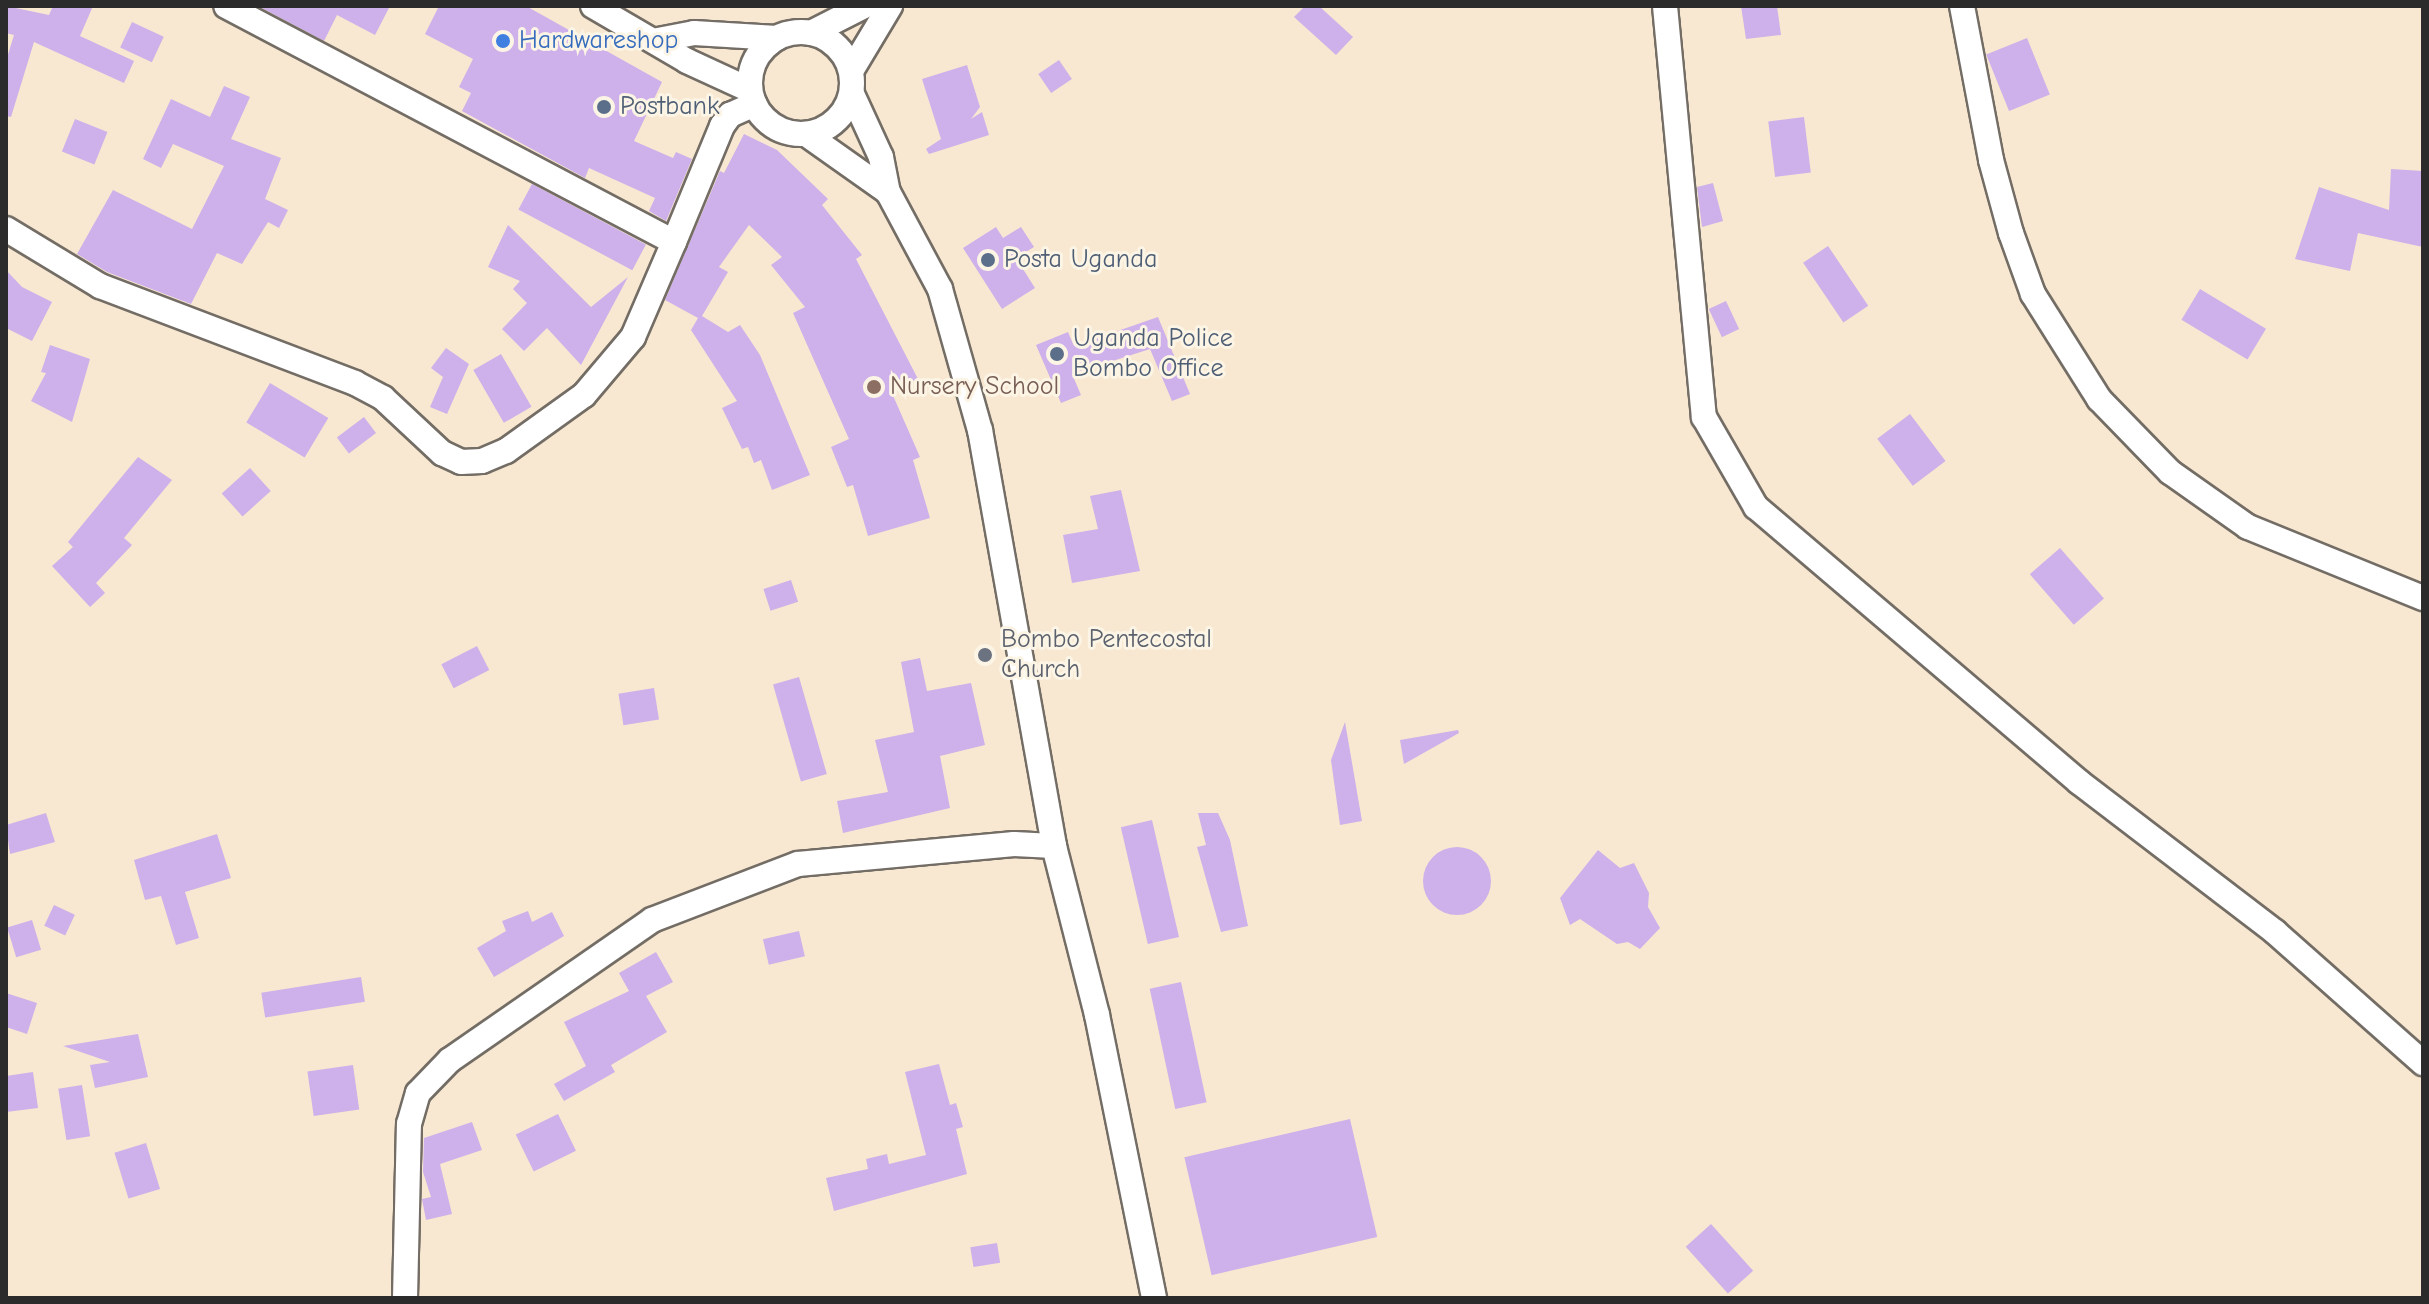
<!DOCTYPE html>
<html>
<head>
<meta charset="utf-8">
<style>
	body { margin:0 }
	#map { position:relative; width:2429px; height:1304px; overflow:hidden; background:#f8e8d1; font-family:"Comic Neue",sans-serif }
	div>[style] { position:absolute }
	.building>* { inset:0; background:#ceb0ea; transform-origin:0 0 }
	.round { border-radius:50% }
	.roads { filter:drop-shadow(2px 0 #736d65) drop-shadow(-2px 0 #736d65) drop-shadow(0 2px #736d65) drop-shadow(0 -2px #736d65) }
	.minor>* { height:24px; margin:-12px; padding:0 12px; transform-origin:12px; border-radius:12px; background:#fff }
	.minor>.ring { margin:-12px; padding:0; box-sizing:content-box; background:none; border:24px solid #fff; border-radius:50% }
	.dots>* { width:22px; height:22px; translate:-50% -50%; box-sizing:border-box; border:4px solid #fcf5e5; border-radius:50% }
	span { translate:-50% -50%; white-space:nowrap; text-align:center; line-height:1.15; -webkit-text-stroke:6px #fcf5e5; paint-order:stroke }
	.shop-label { font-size:26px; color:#366cbe }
	.left { translate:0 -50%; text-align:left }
	.service-label { font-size:26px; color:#4e5e75 }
	.education-label { font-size:26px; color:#785e54 }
	.worship-label { font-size:26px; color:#5b616d }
	.frame { position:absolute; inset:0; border:8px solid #2b2b2b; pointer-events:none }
</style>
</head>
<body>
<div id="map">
	<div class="building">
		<i style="clip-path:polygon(6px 6px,49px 15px,53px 6px,93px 6px,80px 36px,134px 61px,124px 83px,34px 42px,11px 117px,6px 116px,6px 61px,14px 35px,6px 33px)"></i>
		<i style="clip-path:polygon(258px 6px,390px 6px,375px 35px,337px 15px,324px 41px)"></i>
		<i style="clip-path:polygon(439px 6px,526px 6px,662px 82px,634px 141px,673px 158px,676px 152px,692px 159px,666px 221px,649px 211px,655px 198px,589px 168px,585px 178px,462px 111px,471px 93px,459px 87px,473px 59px,425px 34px)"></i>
		<i style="clip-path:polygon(1305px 6px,1319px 6px,1353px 37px,1336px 55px,1294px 17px)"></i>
		<i style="clip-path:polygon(1741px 6px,1777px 6px,1781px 35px,1746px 39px)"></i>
		<i style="left:132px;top:22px;width:35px;height:28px;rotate:25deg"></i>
		<i style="left:2027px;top:38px;width:61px;height:44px;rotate:68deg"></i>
		<i style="left:1059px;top:60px;width:23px;height:25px;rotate:56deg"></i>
		<i style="clip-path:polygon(967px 65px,980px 107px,971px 119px,982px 112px,989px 135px,929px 154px,926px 149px,941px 139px,922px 79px)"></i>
		<i style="clip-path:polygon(224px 86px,250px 97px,231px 139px,281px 158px,265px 199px,288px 210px,279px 228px,268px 222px,242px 264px,217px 253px,191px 304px,107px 272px,77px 254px,113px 190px,192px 229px,224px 166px,173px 144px,161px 168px,143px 159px,171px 99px,210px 117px)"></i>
		<i style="left:1804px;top:117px;width:56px;height:36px;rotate:83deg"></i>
		<i style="left:75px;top:119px;width:35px;height:35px;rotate:22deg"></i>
		<i style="clip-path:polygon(744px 134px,777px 150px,828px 199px,822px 205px,862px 255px,856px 259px,918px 379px,891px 391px,920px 457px,913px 460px,930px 518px,868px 536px,853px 485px,847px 487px,831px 447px,849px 439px,793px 313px,805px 307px,771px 265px,782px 257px,749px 225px,719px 267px,728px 272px,702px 316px,728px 332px,740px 325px,760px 355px,810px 475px,772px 490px,761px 460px,754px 463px,748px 447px,742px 449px,722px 408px,737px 401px,691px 330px,698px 318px,665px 300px,720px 171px,724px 173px)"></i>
		<i style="clip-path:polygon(2391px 169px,2423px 171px,2423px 247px,2358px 233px,2350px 271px,2295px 259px,2319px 187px,2389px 210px)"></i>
		<i style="clip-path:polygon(1713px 183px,1723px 221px,1702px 227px,1697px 187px)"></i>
		<i style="left:532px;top:184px;width:129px;height:29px;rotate:28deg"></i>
		<i style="clip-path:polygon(508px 225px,591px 307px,628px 277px,581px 365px,547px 328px,524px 351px,502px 329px,527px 303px,513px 289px,520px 281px,488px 267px)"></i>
		<i style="clip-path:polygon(996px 227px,1003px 238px,1021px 227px,1034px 247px,1016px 258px,1035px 288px,1002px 309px,963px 248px)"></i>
		<i style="left:1828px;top:246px;width:72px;height:30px;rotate:56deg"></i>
		<i style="clip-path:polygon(6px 270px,22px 287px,52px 302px,32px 341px,6px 328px)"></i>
		<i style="left:2200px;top:289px;width:77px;height:36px;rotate:31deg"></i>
		<i style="left:1726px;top:301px;width:31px;height:19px;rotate:65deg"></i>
		<i style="clip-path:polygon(1158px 317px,1190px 394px,1172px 401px,1150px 349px,1072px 374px,1081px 395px,1061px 403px,1036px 345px,1068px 332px,1074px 346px)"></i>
		<i style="clip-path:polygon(50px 345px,90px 359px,72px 422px,31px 401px,46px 373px,41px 372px)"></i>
		<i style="clip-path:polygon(446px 348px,469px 364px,447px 414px,430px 407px,443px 377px,431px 368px)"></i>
		<i style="left:501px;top:354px;width:61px;height:32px;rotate:60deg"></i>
		<i style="left:270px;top:383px;width:68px;height:46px;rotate:31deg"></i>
		<i style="left:1910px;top:414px;width:59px;height:41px;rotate:53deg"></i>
		<i style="left:364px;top:417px;width:20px;height:34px;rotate:53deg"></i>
		<i style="clip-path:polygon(138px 457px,172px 480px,124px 538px,132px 545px,96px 583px,105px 593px,90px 607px,52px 566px,73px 547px,68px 542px)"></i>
		<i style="left:250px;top:468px;width:31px;height:38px;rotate:48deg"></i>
		<i style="clip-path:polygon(1121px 490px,1140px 571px,1072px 583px,1063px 535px,1098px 529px,1090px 496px)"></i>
		<i style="left:2060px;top:548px;width:67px;height:40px;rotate:49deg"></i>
		<i style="left:791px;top:580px;width:23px;height:29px;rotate:72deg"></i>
		<i style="left:477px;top:646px;width:27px;height:40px;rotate:63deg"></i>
		<i style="clip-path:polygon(920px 658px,927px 691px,971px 683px,985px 745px,940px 756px,950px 808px,843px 833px,837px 801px,888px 792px,875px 740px,914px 732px,901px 662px)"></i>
		<i style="left:799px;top:677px;width:101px;height:27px;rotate:74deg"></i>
		<i style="left:654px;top:688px;width:32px;height:36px;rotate:81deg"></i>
		<i style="clip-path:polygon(1345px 722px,1362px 821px,1340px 825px,1331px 760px)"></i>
		<i style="clip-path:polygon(1458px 730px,1459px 733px,1404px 764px,1400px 740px)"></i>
		<i style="clip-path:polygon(46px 813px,55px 842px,10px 854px,6px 825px)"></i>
		<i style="clip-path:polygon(1198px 813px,1218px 813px,1230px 840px,1248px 926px,1221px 932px,1197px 847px,1206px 845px)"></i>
		<i style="left:1152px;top:820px;width:120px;height:32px;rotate:77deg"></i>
		<i style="clip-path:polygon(217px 834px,231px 878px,185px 892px,199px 938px,176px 945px,161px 896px,145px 900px,134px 860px)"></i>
		<i class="round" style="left:1423px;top:847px;width:68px;height:68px"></i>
		<i style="clip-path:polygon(1598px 850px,1620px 868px,1634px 863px,1649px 893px,1648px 907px,1660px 928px,1640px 949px,1628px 942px,1617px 944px,1580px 919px,1570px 925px,1560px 898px)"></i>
		<i style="left:54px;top:905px;width:23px;height:23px;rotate:25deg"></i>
		<i style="clip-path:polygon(528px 911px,532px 922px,552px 912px,564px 936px,494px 977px,477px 948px,506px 931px,502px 921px)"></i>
		<i style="left:32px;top:920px;width:31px;height:26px;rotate:73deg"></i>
		<i style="left:799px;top:931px;width:26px;height:37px;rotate:77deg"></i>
		<i style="clip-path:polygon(656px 952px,673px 982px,646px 996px,667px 1032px,611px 1065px,615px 1072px,564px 1101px,554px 1084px,586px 1066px,564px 1022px,629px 991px,619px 973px)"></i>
		<i style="left:361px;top:977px;width:25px;height:101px;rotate:81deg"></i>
		<i style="left:1181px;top:982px;width:123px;height:32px;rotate:78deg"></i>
		<i style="clip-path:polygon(6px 993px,37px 1003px,27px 1034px,6px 1027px)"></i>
		<i style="clip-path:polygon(138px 1034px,148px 1077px,95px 1088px,90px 1065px,110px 1062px,63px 1046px)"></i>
		<i style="clip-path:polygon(939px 1064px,950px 1105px,956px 1103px,963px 1127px,956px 1129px,967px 1174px,834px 1211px,826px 1178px,868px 1169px,866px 1159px,887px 1154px,889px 1164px,926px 1155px,905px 1072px)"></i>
		<i style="left:353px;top:1065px;width:45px;height:46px;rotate:82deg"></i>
		<i style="clip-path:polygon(33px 1072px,38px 1108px,6px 1112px,6px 1076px)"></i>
		<i style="left:82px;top:1085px;width:52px;height:24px;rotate:81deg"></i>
		<i style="left:558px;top:1114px;width:41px;height:47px;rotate:64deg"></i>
		<i style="left:1350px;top:1119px;width:121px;height:170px;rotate:77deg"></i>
		<i style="clip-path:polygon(472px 1122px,482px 1150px,440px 1164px,452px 1214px,426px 1220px,422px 1199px,431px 1197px,423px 1172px,424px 1138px)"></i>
		<i style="left:146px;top:1143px;width:48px;height:33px;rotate:73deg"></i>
		<i style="left:1711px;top:1224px;width:63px;height:34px;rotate:48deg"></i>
		<i style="left:997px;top:1243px;width:20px;height:27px;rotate:81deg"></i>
	</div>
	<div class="roads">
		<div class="minor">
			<i style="left:593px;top:6px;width:109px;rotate:30.3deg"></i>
			<i style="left:687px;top:61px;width:69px;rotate:24.7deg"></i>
			<i style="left:1665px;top:6px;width:413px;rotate:84.6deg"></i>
			<i style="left:1704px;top:417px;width:104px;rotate:60deg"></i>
			<i style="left:1756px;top:507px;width:424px;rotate:40.4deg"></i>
			<i style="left:2079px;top:782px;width:247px;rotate:37.4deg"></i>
			<i style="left:2275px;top:932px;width:198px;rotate:41.5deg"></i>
			<i style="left:1962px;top:6px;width:157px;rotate:79.3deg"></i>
			<i style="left:1991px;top:160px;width:76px;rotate:74.7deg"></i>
			<i style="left:2011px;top:233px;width:65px;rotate:70.2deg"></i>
			<i style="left:2033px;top:294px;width:124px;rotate:57.8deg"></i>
			<i style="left:2099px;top:399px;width:102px;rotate:45.8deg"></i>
			<i style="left:2170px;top:472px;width:95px;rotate:35.2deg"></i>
			<i style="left:2248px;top:527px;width:189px;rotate:22.1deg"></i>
			<i class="ring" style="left:750px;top:32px;width:78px;height:78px"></i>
			<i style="left:811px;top:33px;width:59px;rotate:-27deg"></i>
			<i style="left:658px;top:40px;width:37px;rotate:-11deg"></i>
			<i style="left:694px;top:33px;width:83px;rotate:3.4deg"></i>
			<i style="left:851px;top:71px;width:76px;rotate:-59deg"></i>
			<i style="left:852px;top:94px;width:69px;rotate:65.3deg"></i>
			<i style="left:881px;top:157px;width:36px;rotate:79deg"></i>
			<i style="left:806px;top:134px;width:100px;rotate:35.3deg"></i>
			<i style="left:888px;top:192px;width:110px;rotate:61.8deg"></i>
			<i style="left:940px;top:289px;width:147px;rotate:74.2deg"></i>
			<i style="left:980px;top:430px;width:423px;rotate:79.9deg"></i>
			<i style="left:1054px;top:846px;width:174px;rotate:75.7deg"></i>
			<i style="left:1097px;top:1015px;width:289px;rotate:78.6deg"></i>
			<i style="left:6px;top:229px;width:110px;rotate:31.2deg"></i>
			<i style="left:100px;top:286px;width:273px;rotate:20.8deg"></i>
			<i style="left:355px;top:383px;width:32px;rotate:28deg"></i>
			<i style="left:383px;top:398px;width:81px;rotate:43deg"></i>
			<i style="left:442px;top:453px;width:21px;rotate:25deg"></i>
			<i style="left:461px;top:462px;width:21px;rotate:-3deg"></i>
			<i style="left:482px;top:461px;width:26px;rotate:-23deg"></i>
			<i style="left:506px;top:451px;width:96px;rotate:-35.7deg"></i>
			<i style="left:584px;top:395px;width:76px;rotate:-49.8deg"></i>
			<i style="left:633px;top:337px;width:103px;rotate:-66.7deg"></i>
			<i style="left:674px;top:242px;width:506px;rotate:-152.22deg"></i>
			<i style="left:674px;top:242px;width:126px;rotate:-67.5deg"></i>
			<i style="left:722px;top:126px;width:14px;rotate:-54deg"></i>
			<i style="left:730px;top:115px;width:27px;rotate:-24deg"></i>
			<i style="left:405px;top:1298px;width:174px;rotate:-88.7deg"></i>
			<i style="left:409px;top:1124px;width:32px;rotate:-74deg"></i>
			<i style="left:418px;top:1093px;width:46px;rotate:-45.9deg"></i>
			<i style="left:450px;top:1060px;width:246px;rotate:-34.7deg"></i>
			<i style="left:652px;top:920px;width:156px;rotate:-21deg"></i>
			<i style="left:798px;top:864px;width:217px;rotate:-5.3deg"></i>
			<i style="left:1014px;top:844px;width:40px;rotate:2.9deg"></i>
		</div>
	</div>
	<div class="dots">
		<i style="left:503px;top:41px;background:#3f7fe0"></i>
		<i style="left:604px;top:107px;background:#5c6f8a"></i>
		<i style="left:988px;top:260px;background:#5c6f8a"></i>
		<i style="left:1057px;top:354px;background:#5c6f8a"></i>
		<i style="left:874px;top:387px;background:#8d6e63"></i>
		<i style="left:985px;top:655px;background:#6b7280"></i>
	</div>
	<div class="shop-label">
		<span class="left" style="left:519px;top:41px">Hardwareshop</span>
	</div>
	<div class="service-label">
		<span class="left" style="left:620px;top:107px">Postbank</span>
		<span class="left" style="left:1004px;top:260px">Posta Uganda</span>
		<span class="left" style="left:1073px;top:354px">Uganda Police<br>Bombo Office</span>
	</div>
	<div class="education-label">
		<span class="left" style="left:890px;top:387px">Nursery School</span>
	</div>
	<div class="worship-label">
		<span class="left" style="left:1001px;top:655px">Bombo Pentecostal<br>Church</span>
	</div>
	<div class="frame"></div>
</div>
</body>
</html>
